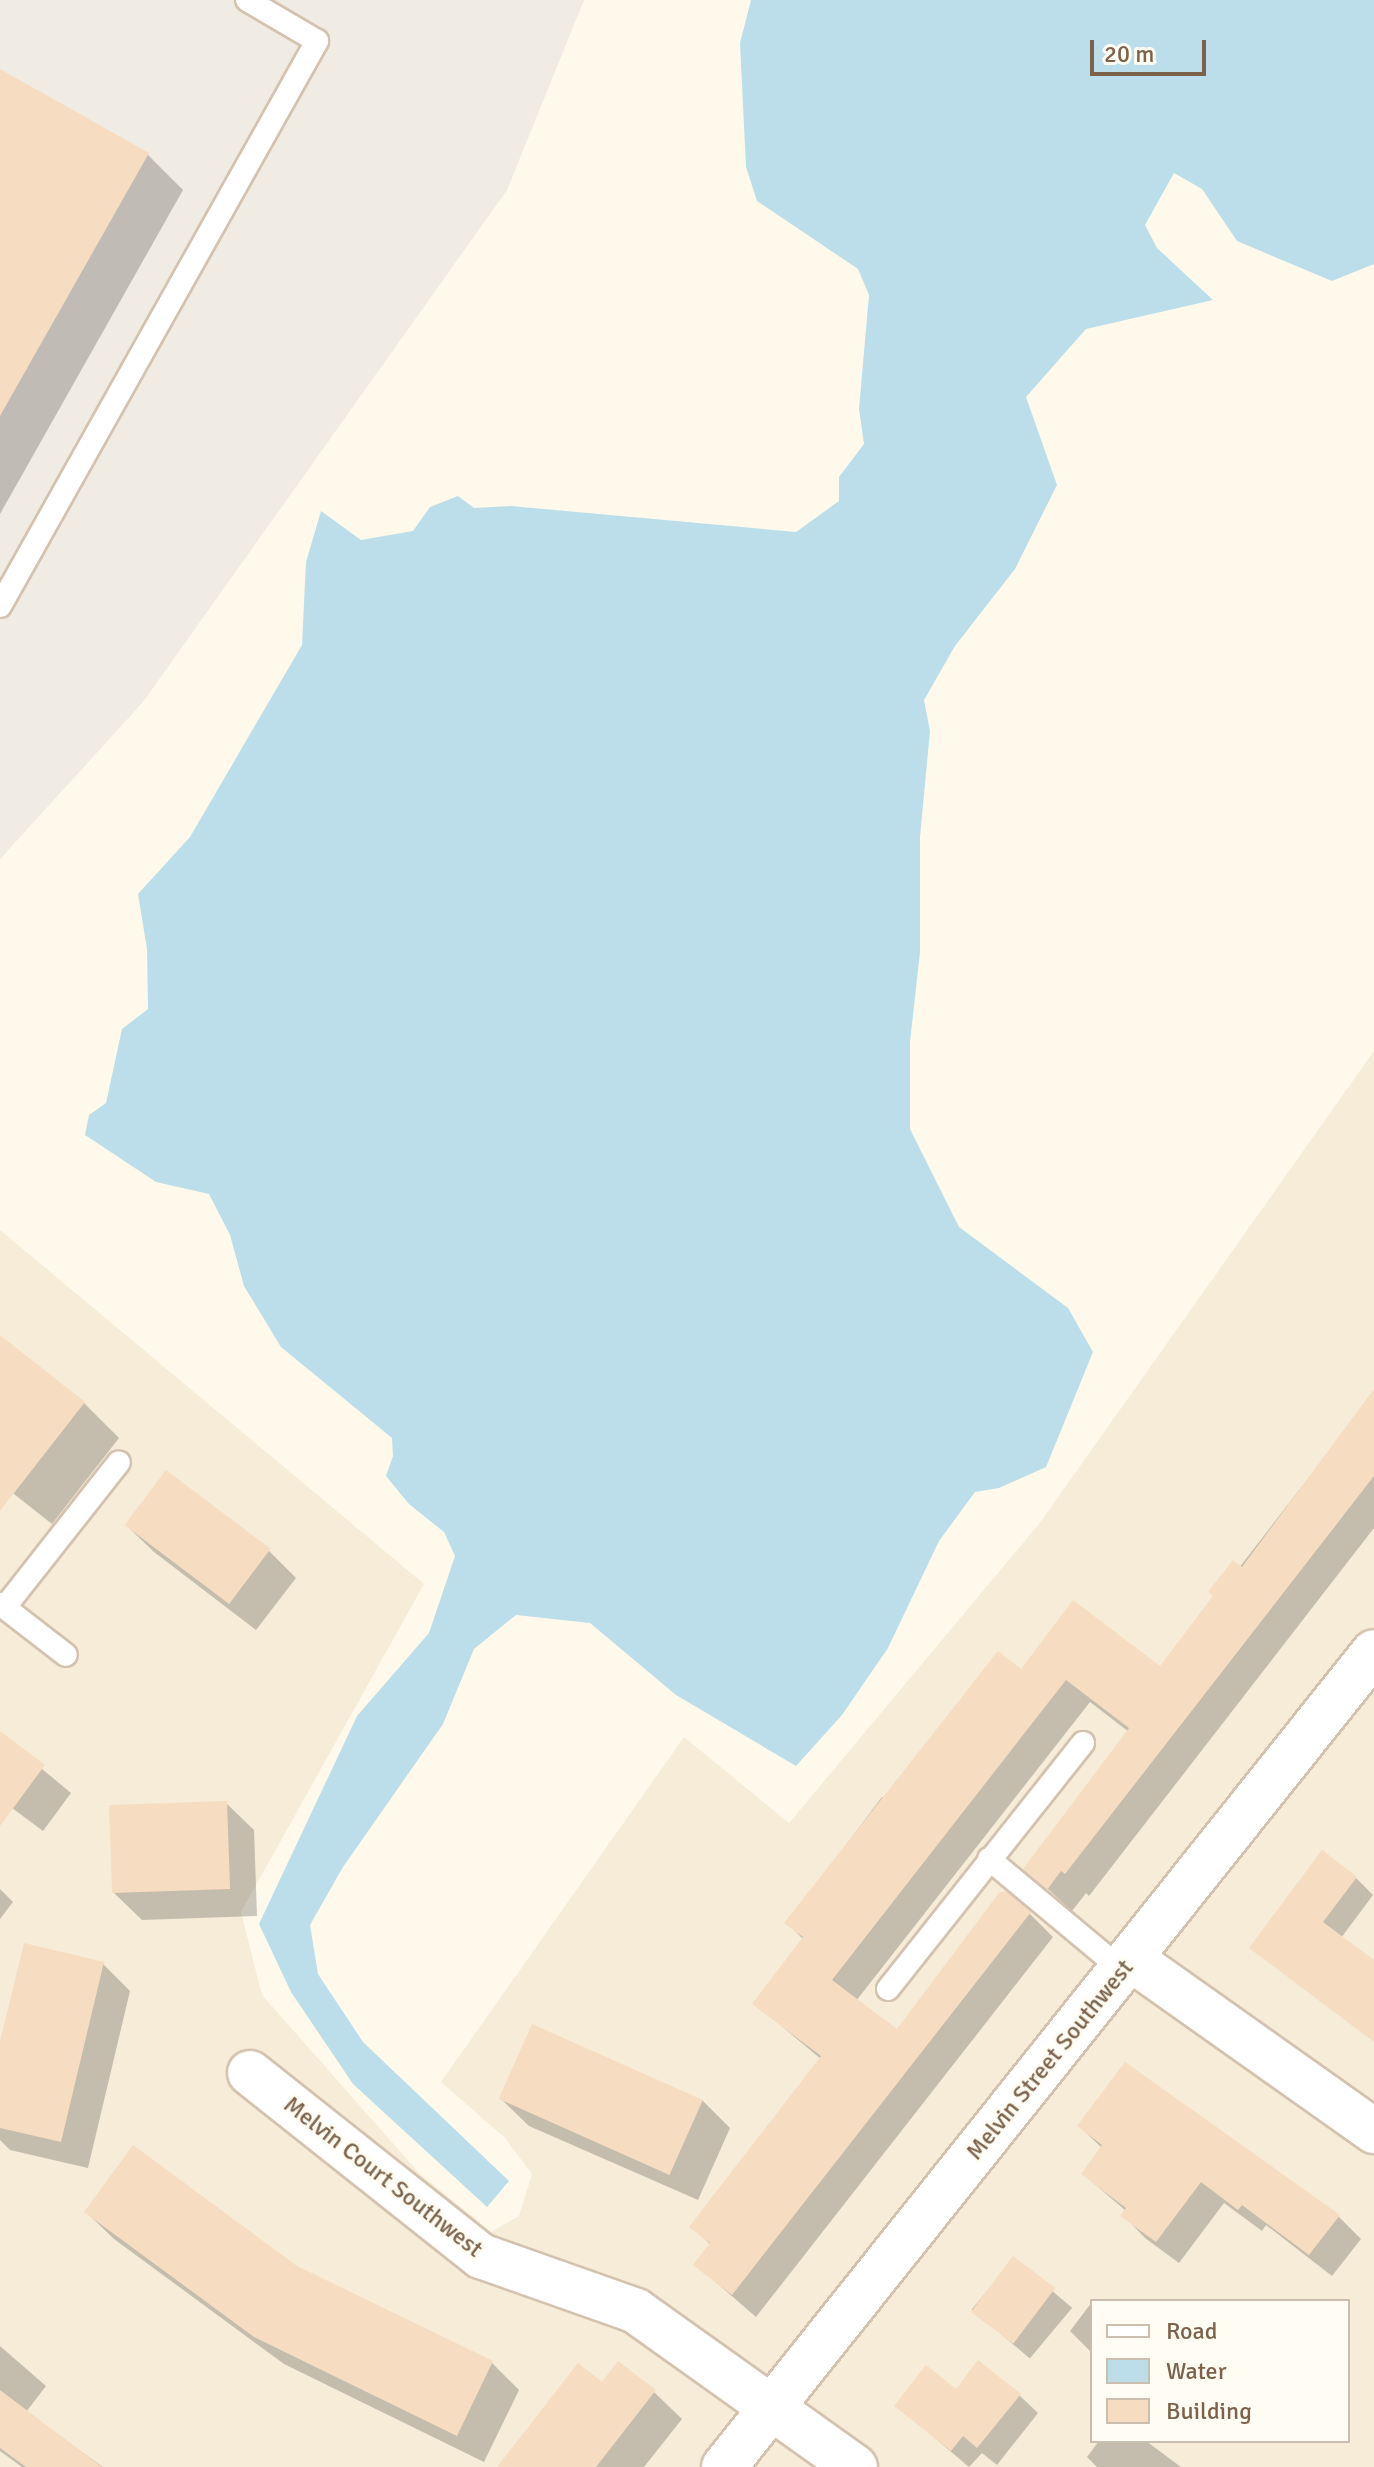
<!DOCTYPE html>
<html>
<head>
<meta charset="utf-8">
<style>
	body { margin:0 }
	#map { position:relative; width:1374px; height:2467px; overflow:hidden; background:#fef9eb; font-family:Signika,sans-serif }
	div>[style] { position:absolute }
	.residential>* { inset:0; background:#f6ecd8 }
	.industrial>* { inset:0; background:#f0ebe3 }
	.water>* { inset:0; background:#bcdeea }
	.shadow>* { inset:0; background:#0003; transform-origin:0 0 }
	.building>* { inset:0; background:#f6dcc0; transform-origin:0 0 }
	.roads { filter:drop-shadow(2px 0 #d3c2ae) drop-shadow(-2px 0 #d3c2ae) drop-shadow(0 2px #d3c2ae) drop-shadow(0 -2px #d3c2ae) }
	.service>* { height:22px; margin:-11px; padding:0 11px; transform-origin:11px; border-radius:11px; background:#fff }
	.minor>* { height:44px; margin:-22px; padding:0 22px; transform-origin:22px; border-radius:22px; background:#fff }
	span { translate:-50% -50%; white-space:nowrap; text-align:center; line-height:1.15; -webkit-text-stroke:6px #fffcf3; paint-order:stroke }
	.street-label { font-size:24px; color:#7c624a }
	.legend { position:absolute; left:1090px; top:2299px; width:260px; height:144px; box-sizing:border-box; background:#fffcf3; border:2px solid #cbbeaf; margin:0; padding:10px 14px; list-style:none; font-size:24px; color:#7c624a }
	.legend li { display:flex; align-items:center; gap:16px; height:40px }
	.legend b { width:40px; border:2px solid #cbbeaf }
	.scale { position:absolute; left:1090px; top:40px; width:116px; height:36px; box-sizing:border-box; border:4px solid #7c624a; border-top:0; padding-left:10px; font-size:24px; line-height:28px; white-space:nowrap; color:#7c624a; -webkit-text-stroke:6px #fffcf3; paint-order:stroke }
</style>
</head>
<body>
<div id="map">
	<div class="residential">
		<i style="clip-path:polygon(evenodd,1374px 1051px,1374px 2467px,0 2467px,0 1230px,424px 1584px,241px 1912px,262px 1995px,420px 2174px,491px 2232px,519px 2216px,532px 2174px,505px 2138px,441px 2082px,684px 1737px,789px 1823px,1039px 1524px,1374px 1051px,1092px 2301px,1348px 2301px,1348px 2441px,1092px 2441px,1092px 2301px)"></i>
	</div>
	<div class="industrial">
		<i style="clip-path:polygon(0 0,584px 0,507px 190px,143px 702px,0 859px)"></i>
	</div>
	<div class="water">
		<i style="clip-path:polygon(751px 0,1374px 0,1374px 264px,1332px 281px,1237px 241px,1202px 189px,1174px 173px,1145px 225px,1157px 248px,1213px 300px,1086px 329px,1026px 397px,1057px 485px,1015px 569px,955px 646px,924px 700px,930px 731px,920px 837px,920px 952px,910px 1042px,910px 1129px,959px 1227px,1068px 1308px,1093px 1352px,1046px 1467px,999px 1488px,975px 1492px,939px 1541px,888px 1648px,842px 1715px,796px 1766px,676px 1695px,590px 1623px,516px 1615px,474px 1649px,443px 1724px,343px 1867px,310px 1925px,318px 1974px,363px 2042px,509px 2181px,487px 2207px,353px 2084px,291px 1992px,259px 1924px,357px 1716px,429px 1633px,455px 1556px,444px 1532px,409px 1504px,386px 1476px,393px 1456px,392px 1438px,281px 1347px,244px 1286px,230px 1235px,209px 1194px,156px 1182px,85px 1135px,89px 1115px,106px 1103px,122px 1029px,148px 1009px,147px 949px,138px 894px,190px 837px,302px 645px,306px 562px,321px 511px,361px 540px,413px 531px,430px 507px,458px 496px,474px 508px,511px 506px,796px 532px,839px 501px,839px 477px,864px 444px,859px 409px,869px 295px,858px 269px,757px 201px,746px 167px,740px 43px)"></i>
	</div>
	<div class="shadow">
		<i style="clip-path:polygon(0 72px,148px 155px,183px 190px,0 514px)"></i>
		<i style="clip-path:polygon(0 1338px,84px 1403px,119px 1438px,52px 1524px,0 1483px)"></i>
		<i style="clip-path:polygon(1374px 1393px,1374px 1528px,1089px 1896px,1086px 1893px,1072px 1911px,1026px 1869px,1129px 1732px,1090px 1702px,856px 2001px,897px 2032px,1029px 1913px,1053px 1937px,756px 2317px,696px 2265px,711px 2245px,692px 2227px,821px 2059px,755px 2004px,804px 1940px,787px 1923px,882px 1797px,885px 1799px,1022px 1672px,1161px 1669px)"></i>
		<i style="clip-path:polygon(126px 1525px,268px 1550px,296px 1578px,256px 1630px,154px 1552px)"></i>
		<i style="clip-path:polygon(0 1734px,71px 1793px,43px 1831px,0 1799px)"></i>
		<i style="clip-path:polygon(226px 1803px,254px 1830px,257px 1916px,142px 1920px,114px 1893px)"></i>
		<i style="clip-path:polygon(1356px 1878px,1373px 1895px,1341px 1938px,1374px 1963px,1374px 2041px,1251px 1947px)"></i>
		<i style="clip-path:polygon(0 1889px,13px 1902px,0 1919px)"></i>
		<i style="clip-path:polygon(103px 1964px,130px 1991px,88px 2168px,10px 2150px,0 2140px,0 2050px)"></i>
		<i style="clip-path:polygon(501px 2099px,702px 2100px,730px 2128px,698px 2200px,529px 2126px)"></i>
		<i style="clip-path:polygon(1079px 2126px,1338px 2216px,1361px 2239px,1332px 2276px,1266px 2225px,1262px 2231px,1224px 2203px,1179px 2263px,1145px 2238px,1123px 2215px,1126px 2211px,1083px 2174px,1102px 2148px)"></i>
		<i style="clip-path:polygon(86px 2212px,296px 2267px,492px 2363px,519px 2390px,484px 2462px,284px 2364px,114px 2239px)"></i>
		<i style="left:1014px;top:2259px;width:76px;height:66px;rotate:40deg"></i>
		<i style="clip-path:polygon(1092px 2302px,1092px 2353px,1070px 2331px)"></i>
		<i style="clip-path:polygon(0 2346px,46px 2386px,26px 2412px,103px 2467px,22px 2467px,0 2451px)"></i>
		<i style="clip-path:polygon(602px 2385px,654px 2392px,682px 2419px,644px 2467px,500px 2467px)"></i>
		<i style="clip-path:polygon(956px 2391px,1019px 2395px,1038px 2413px,997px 2465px,982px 2453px,969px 2467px,897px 2406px)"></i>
		<i style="clip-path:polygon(1099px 2441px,1146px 2441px,1181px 2467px,1097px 2467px,1087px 2457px)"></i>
	</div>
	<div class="building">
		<i style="clip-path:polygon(0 69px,149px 153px,0 416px)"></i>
		<i style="clip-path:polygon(0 1335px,85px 1402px,0 1511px)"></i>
		<i style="clip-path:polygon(1374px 1389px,1374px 1476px,1065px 1874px,1061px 1871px,1047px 1890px,1023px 1869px,1129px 1728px,1066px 1680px,832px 1980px,897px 2029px,999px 1893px,1006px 1891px,1031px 1912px,732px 2295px,693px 2265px,710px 2243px,689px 2227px,821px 2056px,752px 2004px,803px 1937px,784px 1923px,998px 1651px,1021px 1669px,1073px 1600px,1160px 1666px,1213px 1596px,1208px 1592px,1233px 1560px,1242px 1567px)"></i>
		<i style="left:166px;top:1470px;width:131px;height:69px;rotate:37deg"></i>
		<i style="clip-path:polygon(0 1731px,45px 1765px,0 1826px)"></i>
		<i style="left:227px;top:1801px;width:88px;height:118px;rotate:88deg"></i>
		<i style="clip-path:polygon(1322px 1850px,1357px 1877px,1323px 1922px,1374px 1960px,1374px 2042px,1249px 1948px)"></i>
		<i style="clip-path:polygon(24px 1943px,104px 1962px,61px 2142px,0 2128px,0 2042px)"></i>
		<i style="left:532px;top:2024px;width:187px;height:82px;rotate:24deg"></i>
		<i style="clip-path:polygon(1125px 2062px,1340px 2215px,1309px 2255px,1242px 2205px,1238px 2210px,1201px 2182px,1156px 2242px,1120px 2216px,1126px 2208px,1081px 2174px,1102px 2145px,1077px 2126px)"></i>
		<i style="clip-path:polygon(133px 2145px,297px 2266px,493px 2361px,457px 2436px,254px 2337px,84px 2212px)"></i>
		<i style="left:1013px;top:2256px;width:53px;height:70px;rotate:37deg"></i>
		<i style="clip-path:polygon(978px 2360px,1021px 2394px,977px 2448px,963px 2436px,951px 2451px,894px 2406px,926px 2365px,956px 2389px)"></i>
		<i style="clip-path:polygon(618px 2361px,656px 2390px,596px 2467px,497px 2467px,578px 2363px,602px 2382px)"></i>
		<i style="clip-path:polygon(0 2390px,102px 2467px,26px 2467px,0 2448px)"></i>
	</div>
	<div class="roads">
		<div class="service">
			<i style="left:0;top:606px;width:648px;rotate:-60.7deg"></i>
			<i style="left:317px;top:41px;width:81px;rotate:-149.6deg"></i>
			<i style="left:0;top:1604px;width:83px;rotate:37.7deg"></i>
			<i style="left:5px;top:1607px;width:184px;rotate:-51.8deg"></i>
			<i style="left:989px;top:1859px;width:173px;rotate:39.8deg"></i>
			<i style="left:888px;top:1989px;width:314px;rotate:-51.6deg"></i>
		</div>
		<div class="minor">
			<i style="left:1131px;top:1959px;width:298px;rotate:35.3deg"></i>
			<i style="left:250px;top:2073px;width:295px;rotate:38.4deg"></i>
			<i style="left:481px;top:2256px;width:164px;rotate:19.5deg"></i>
			<i style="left:636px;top:2311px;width:269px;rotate:35.5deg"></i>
			<i style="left:724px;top:2467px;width:1042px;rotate:-51.43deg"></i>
		</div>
	</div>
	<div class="street-label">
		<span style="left:1050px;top:2060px;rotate:-51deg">Melvin Street Southwest</span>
		<span style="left:383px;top:2177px;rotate:38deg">Melvin Court Southwest</span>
	</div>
	<ul class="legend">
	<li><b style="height:10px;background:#fff"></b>Road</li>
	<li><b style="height:22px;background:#bcdeea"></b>Water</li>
	<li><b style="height:22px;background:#f6dcc0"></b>Building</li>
	</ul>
	<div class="scale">20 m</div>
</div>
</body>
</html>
